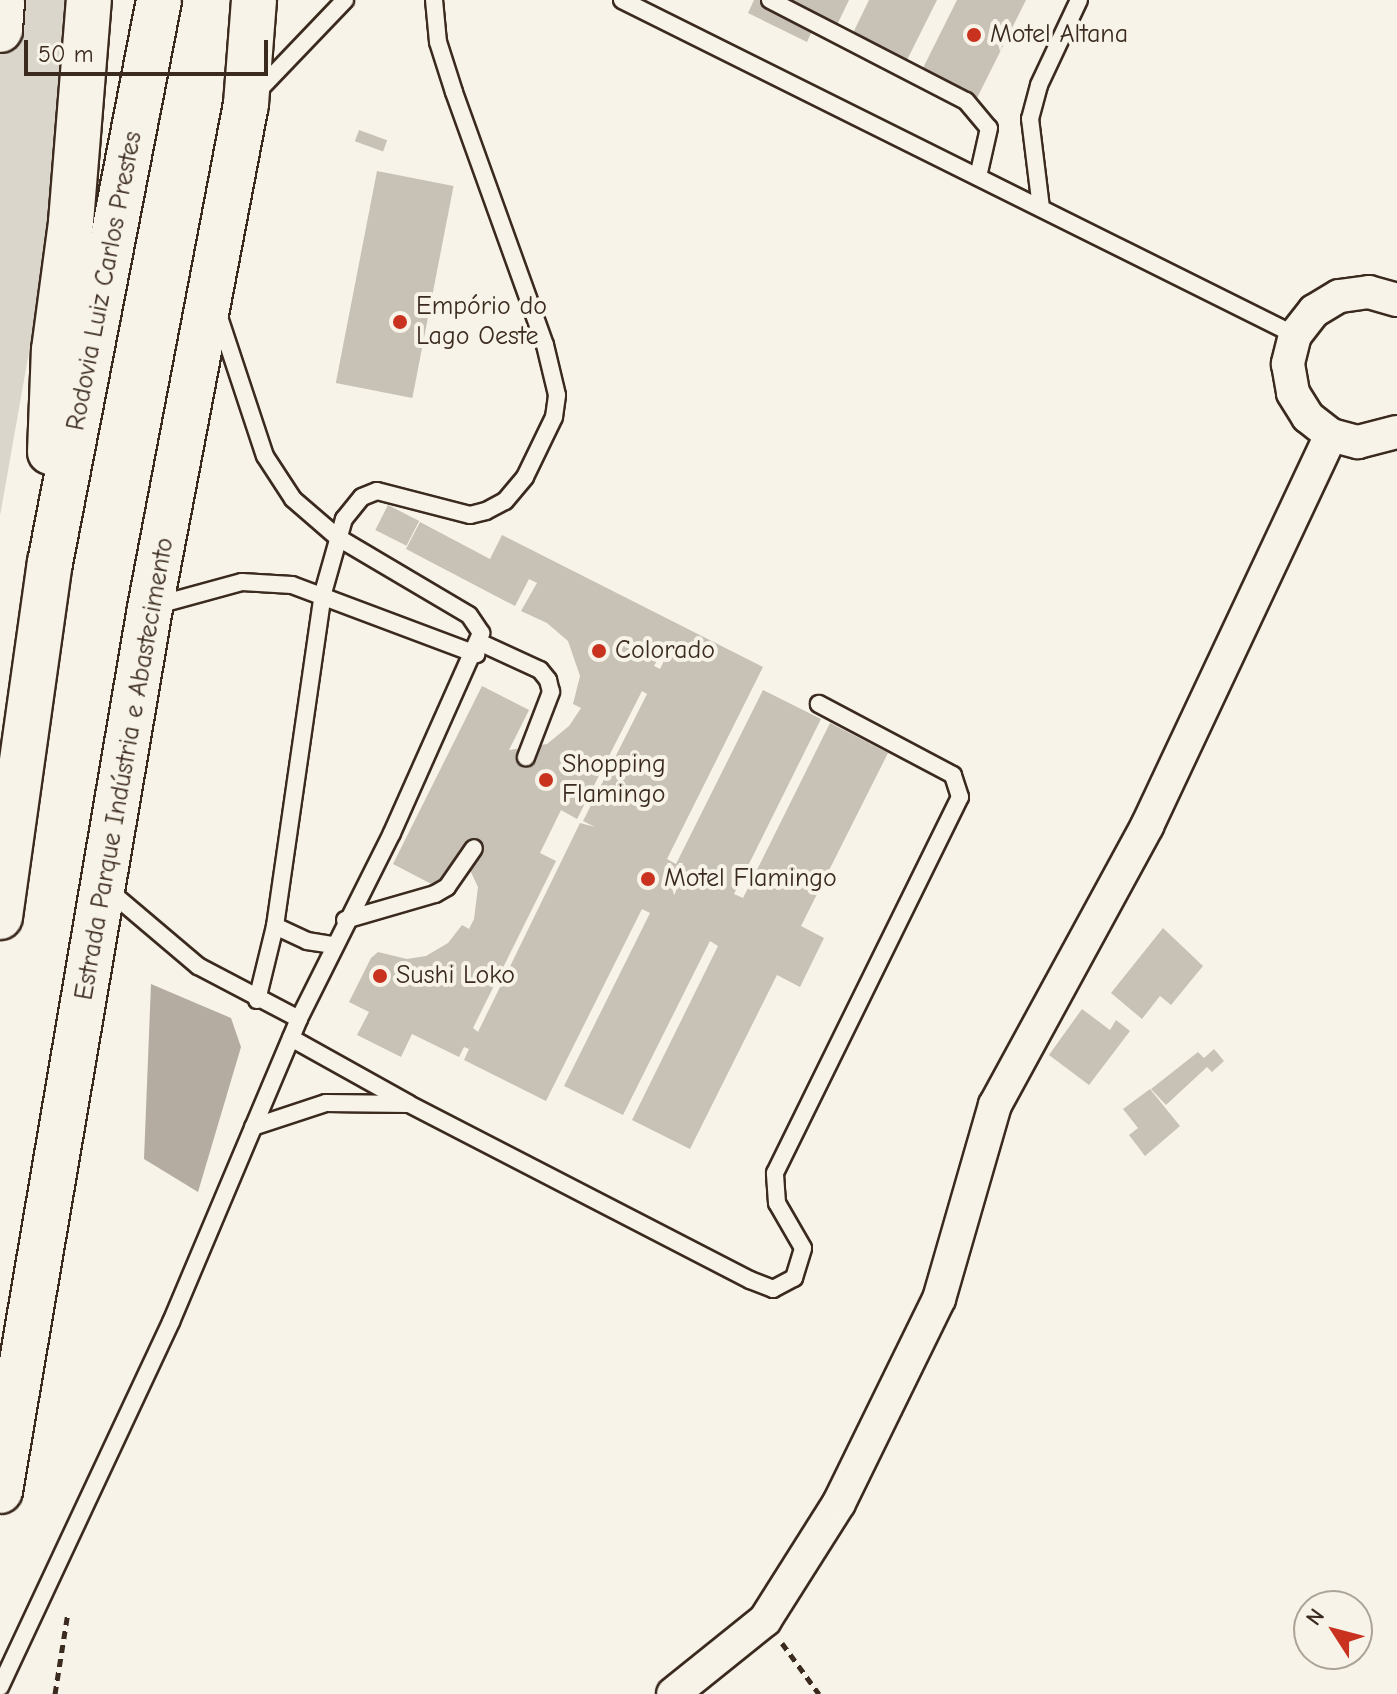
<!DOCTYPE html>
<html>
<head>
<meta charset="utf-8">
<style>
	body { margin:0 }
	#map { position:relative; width:1397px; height:1694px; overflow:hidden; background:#f7f3e8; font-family:"Comic Neue",sans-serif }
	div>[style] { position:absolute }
	.green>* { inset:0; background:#dbd6cb }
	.water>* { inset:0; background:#b4aca0 }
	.building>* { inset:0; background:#c8c1b6; transform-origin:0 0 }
	.path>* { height:5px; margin-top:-2.5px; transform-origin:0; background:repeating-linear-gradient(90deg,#3b2a1e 0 8px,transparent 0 14px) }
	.roads { filter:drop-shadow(2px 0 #3b2a1e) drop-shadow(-2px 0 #3b2a1e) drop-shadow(0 2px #3b2a1e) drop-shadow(0 -2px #3b2a1e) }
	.lane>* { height:16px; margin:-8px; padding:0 8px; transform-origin:8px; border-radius:8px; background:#f7f3e8 }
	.street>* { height:32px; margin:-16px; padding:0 16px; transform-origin:16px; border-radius:16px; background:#f7f3e8 }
	.primary>* { height:44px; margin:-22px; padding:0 22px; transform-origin:22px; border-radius:22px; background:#f7f3e8 }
	.highway>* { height:44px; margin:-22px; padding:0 22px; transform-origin:22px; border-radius:22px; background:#f7f3e8 }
	.dots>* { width:22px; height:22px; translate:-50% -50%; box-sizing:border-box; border:4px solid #f7f3e8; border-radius:50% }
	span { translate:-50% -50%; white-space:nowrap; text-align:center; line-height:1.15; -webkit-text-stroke:8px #f7f3e8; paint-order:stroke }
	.poi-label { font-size:26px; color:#3b2a1e }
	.left { translate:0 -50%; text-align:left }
	.street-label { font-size:26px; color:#3b2a1e }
	.north { position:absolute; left:1293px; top:1590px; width:80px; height:80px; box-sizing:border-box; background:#f7f3e8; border:2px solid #aca397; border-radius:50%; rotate:306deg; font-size:22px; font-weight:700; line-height:32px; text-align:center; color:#3b2a1e }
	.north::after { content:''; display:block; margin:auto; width:28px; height:36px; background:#c8321e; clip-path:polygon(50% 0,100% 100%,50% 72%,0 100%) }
	.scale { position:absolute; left:24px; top:40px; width:244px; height:36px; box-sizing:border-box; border:4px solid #3b2a1e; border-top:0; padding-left:10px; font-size:24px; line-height:28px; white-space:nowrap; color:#3b2a1e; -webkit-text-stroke:6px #f7f3e8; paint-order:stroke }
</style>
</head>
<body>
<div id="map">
	<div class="green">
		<i style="clip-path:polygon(0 0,86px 0,82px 52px,0 516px)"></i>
	</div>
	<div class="water">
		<i style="clip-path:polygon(151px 984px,231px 1018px,241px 1047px,198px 1192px,144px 1159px)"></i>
	</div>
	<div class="building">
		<i style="clip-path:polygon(754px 0,771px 0,816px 22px,807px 42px,748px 13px)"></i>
		<i style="clip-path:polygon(781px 0,849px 0,836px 27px)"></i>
		<i style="clip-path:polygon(869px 0,937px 0,906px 62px,852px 35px)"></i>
		<i style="clip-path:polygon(957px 0,1026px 0,977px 98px,922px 70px)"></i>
		<i style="left:359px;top:130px;width:30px;height:12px;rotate:20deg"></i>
		<i style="left:377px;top:171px;width:78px;height:216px;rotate:11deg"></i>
		<i style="left:388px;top:505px;width:35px;height:28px;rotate:27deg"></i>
		<i style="clip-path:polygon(evenodd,420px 522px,490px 559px,502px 535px,763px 667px,667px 859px,676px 864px,763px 690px,821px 719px,734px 894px,743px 898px,830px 723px,888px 753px,801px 926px,824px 938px,800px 987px,777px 975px,690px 1149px,632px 1120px,718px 946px,710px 941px,623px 1115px,564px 1086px,650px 913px,642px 909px,546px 1101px,464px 1060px,469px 1049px,464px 1047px,459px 1057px,412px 1034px,401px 1057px,357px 1035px,369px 1012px,349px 1002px,371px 958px,378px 952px,407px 959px,426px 956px,448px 943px,462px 925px,469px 929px,474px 919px,478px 887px,460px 849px,441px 889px,393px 864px,482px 686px,529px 710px,509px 750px,547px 744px,569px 726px,581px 708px,573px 704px,580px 676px,568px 641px,547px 623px,521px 611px,537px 583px,529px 579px,515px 606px,406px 549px,420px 522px,666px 644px,671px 647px,660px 669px,654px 666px,666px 644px,420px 522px,642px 691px,647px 694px,583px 821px,595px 827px,580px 823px,478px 1032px,473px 1028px,556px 861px,540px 853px,561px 810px,577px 819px,642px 691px)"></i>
		<i style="clip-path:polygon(1163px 928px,1203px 966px,1171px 1005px,1160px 996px,1142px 1019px,1111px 993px)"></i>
		<i style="clip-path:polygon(1082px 1009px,1110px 1030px,1116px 1020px,1130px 1031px,1089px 1085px,1049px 1055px)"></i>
		<i style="clip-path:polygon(1214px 1049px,1224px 1061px,1212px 1072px,1207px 1067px,1166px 1105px,1151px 1089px,1198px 1052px,1204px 1058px)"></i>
		<i style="clip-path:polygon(1150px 1089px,1180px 1126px,1145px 1156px,1129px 1135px,1138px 1128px,1123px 1109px)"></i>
	</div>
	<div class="path">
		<i style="left:782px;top:1643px;width:63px;rotate:54deg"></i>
		<i style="left:55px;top:1694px;width:83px;rotate:-81deg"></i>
	</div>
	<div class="roads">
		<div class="lane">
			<i style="left:622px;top:0;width:752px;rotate:26.46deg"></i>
			<i style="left:770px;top:0;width:220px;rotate:27.3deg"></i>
			<i style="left:966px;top:101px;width:35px;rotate:50deg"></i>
			<i style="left:989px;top:128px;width:50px;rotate:102.7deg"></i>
			<i style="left:258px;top:91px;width:126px;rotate:-46.3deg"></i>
			<i style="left:1041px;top:208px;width:90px;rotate:-97deg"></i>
			<i style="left:1030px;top:119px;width:35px;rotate:-75deg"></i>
			<i style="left:1039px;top:85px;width:94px;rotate:-64.8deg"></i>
			<i style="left:219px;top:317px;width:146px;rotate:71.7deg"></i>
			<i style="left:265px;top:456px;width:51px;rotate:56.9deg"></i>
			<i style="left:293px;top:499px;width:58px;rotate:40.8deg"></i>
			<i style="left:337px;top:537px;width:153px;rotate:30.6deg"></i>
			<i style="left:469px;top:615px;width:22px;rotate:56deg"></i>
			<i style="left:481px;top:633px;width:219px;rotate:114deg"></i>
			<i style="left:392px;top:833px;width:208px;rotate:116.6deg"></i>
			<i style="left:154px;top:606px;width:91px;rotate:-15.3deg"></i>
			<i style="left:242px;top:582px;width:50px;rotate:3.4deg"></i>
			<i style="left:292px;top:585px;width:197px;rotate:20.6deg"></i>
			<i style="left:479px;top:642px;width:67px;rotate:24.7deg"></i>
			<i style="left:540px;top:670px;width:13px;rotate:51deg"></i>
			<i style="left:548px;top:680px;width:12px;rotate:76deg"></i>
			<i style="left:551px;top:692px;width:70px;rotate:111deg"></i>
			<i style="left:345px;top:920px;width:94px;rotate:-16.1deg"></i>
			<i style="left:435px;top:894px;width:14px;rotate:-30deg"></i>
			<i style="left:447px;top:887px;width:47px;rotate:-55.3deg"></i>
			<i style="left:275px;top:926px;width:35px;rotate:25deg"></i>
			<i style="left:307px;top:941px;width:25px;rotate:9deg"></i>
			<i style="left:257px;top:1000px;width:76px;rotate:-76.3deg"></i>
			<i style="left:275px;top:926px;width:336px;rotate:-81.8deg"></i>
			<i style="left:323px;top:593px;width:77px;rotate:-74.2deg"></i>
			<i style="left:344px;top:519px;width:28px;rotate:-51deg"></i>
			<i style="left:362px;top:497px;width:16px;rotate:-22deg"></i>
			<i style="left:377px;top:491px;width:96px;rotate:14.5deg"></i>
			<i style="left:470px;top:515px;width:16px;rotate:-14deg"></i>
			<i style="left:486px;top:511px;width:21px;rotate:-28deg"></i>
			<i style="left:505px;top:501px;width:31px;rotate:-50deg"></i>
			<i style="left:525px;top:477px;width:67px;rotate:-64.2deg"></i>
			<i style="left:554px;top:417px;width:22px;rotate:-82deg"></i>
			<i style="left:557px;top:395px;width:51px;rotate:-103.5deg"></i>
			<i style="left:545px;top:345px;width:269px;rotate:-109.8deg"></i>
			<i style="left:454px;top:92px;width:52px;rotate:-107.7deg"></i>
			<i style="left:438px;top:42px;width:42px;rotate:-95.4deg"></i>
			<i style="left:291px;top:1038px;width:134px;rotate:29.1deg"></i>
			<i style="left:253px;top:1127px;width:77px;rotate:-18.2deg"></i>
			<i style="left:326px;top:1103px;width:83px;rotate:0.7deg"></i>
			<i style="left:409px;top:1104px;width:384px;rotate:27.3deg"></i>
			<i style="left:750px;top:1280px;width:25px;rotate:21deg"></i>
			<i style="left:773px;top:1289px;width:24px;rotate:-28deg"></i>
			<i style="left:794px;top:1278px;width:31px;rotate:-73deg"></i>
			<i style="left:803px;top:1248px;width:52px;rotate:-120deg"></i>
			<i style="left:777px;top:1203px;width:30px;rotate:-94deg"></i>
			<i style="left:775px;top:1173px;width:419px;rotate:-63.8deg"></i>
			<i style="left:960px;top:797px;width:23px;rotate:-108deg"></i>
			<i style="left:953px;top:775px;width:152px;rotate:-152.1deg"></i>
			<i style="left:0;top:1687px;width:403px;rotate:-64.9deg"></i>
			<i style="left:171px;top:1322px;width:329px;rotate:-67.1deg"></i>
			<i style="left:299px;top:1019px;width:114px;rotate:-152.3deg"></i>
			<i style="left:198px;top:966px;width:121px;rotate:-139.7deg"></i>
		</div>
		<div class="street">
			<i style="left:1397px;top:300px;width:29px;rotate:-164deg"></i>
			<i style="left:1369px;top:292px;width:30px;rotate:172deg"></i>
			<i style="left:1339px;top:296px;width:29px;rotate:149deg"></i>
			<i style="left:1314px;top:311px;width:31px;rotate:128deg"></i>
			<i style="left:1295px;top:335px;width:30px;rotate:104deg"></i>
			<i style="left:1288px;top:364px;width:29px;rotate:80deg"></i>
			<i style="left:1293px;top:393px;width:28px;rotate:58deg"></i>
			<i style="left:1308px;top:417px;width:29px;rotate:38deg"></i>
			<i style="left:1331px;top:435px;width:28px;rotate:15deg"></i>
			<i style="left:1358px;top:442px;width:40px;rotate:-14.4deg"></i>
			<i style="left:673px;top:1694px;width:118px;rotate:-38.8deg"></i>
			<i style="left:765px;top:1620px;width:138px;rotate:-57.7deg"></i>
			<i style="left:839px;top:1503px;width:227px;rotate:-63.9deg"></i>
			<i style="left:939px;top:1299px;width:202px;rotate:-73.9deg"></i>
			<i style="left:995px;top:1105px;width:318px;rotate:-61.4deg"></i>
			<i style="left:1147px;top:826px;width:432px;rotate:-64.8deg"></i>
		</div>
		<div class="primary">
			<i style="left:0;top:30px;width:30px;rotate:-86deg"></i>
		</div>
		<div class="highway">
			<i style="left:50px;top:452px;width:102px;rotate:-87.8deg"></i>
			<i style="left:54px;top:350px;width:129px;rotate:-82.4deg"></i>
			<i style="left:71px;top:222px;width:223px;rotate:-85.4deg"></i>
			<i style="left:0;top:917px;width:358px;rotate:-82deg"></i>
			<i style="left:50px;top:563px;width:573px;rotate:-79.04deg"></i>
			<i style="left:0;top:1491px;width:896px;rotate:-80.36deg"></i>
			<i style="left:150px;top:608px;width:513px;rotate:-79.22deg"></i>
			<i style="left:246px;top:104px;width:104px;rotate:-85.6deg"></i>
		</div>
	</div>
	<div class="dots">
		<i style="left:974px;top:35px;background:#c8321e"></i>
		<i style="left:400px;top:322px;background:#c8321e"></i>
		<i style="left:599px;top:651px;background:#c8321e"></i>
		<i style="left:546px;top:780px;background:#c8321e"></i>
		<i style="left:648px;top:879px;background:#c8321e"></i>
		<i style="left:380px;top:976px;background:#c8321e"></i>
	</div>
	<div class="poi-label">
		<span class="left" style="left:990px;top:35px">Motel Altana</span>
		<span class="left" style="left:416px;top:322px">Empório do<br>Lago Oeste</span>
		<span class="left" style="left:615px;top:651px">Colorado</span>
		<span class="left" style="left:562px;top:780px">Shopping<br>Flamingo</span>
		<span class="left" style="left:664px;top:879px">Motel Flamingo</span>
		<span class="left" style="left:396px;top:976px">Sushi Loko</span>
	</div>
	<div class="street-label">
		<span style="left:105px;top:281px;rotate:-79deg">Rodovia Luiz Carlos Prestes</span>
		<span style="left:125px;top:769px;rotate:-80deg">Estrada Parque Indústria e Abastecimento</span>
	</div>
	<div class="north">N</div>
	<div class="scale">50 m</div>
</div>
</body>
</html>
